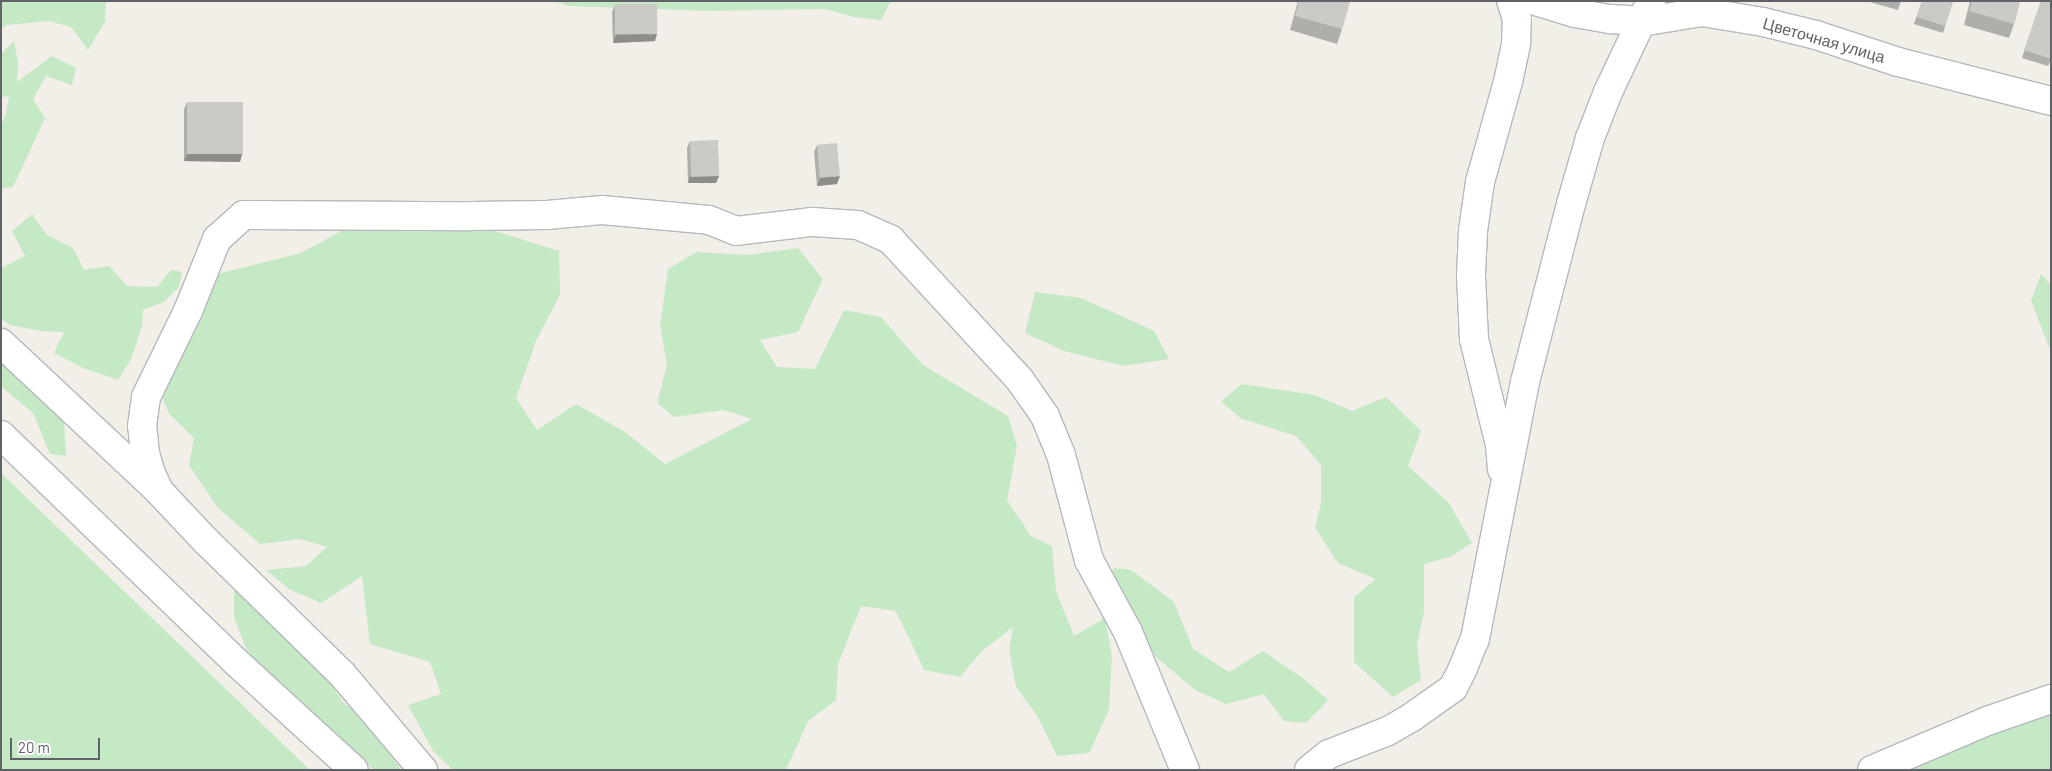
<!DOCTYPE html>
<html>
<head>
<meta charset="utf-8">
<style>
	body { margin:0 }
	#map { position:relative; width:2052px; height:771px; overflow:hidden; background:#f1efe8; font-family:Barlow,sans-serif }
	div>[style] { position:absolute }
	.green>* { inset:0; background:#c5e8c5 }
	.roads { filter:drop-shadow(1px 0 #b5b8bc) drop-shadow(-1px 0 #b5b8bc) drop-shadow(0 1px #b5b8bc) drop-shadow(0 -1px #b5b8bc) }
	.minor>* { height:28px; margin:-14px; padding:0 14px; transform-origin:14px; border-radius:14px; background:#fff }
	.wall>* { inset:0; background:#afaea9 }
	.shaded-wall>* { inset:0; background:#8f8d8a }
	.building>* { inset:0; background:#cccac5; transform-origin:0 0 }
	span { translate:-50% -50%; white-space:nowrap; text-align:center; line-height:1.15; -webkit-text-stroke:5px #fff; paint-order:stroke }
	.street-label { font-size:16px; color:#5f6368 }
	.frame { position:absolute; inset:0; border:2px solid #5f6368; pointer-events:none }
	.scale { position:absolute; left:10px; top:738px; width:90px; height:22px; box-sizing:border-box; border:2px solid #5f6368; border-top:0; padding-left:6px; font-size:15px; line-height:18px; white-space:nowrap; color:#5f6368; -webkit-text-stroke:4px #fff; paint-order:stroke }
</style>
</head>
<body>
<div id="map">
	<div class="green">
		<i style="clip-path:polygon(1px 1px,106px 1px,105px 22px,88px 50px,71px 27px,49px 21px,7px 25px,1px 29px)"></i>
		<i style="clip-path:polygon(554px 1px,891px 1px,881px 20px,854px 17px,825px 9px,711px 11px,568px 6px)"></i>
		<i style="clip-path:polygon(14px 41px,18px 63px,17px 82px,52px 56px,76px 68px,72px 85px,46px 76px,33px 99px,45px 118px,13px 187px,1px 189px,1px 125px,6px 114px,9px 96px,1px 97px,1px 54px)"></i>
		<i style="clip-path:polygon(32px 214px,47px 235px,73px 248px,84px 270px,109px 266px,127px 286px,157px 287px,171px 270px,182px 272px,179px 287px,164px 302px,143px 310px,142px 327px,131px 359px,118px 380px,83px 368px,54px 353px,64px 332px,41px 331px,10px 325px,1px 319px,1px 268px,25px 256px,12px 231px)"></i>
		<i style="clip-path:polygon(358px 222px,428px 224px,495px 231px,559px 251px,560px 295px,536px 341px,516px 398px,537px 430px,576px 404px,625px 432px,665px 464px,752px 419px,724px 410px,674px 417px,657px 403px,667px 365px,660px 325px,668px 269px,696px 252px,748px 255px,798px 248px,823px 279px,798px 332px,760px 340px,777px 367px,815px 369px,844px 310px,881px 317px,923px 365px,1008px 416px,1017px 446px,1007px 500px,1031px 536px,1052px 546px,1056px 591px,1074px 636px,1105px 618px,1112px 656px,1109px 710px,1089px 753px,1057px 756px,1038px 717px,1016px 687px,1009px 650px,1013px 627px,982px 651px,960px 677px,924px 670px,896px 611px,861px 606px,838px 664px,836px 700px,808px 721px,786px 770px,453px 770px,433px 751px,408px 705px,441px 694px,430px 662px,370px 644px,362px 576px,321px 603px,289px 589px,266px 570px,306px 566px,327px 547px,300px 539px,260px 544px,218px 508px,189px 465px,194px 438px,170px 415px,156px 384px,197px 279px,301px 253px)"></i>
		<i style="clip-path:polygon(2041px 274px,2051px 285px,2051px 352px,2031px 301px)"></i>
		<i style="clip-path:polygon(1035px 292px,1081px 298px,1154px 331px,1169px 359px,1123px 366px,1064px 351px,1025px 333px)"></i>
		<i style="clip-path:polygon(1px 359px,64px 421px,66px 456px,50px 454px,33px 413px,1px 386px)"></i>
		<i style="clip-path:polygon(1242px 384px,1315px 395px,1352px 411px,1386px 397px,1421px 431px,1408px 466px,1449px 503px,1472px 543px,1450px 557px,1424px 564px,1424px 612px,1417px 645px,1421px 680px,1393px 697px,1354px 662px,1354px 597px,1376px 579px,1338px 563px,1315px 528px,1321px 503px,1321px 465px,1296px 436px,1240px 418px,1221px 401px)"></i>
		<i style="clip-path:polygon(1px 473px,310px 770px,1px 770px)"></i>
		<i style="clip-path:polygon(1114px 568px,1131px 570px,1174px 602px,1193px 649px,1229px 672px,1263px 651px,1303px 678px,1328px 700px,1306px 723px,1284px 721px,1264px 694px,1226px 704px,1195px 690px,1156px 657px,1129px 609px,1109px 585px)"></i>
		<i style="clip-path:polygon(234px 588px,272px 618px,315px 661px,343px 702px,367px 721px,401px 770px,374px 770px,318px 717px,266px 675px,246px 648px,234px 617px)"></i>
		<i style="clip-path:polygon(2051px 715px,2051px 770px,1905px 770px,1946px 747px)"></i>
	</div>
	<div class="roads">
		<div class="minor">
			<i style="left:1536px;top:1px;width:41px;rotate:17.1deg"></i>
			<i style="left:1575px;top:13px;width:36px;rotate:10deg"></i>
			<i style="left:1610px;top:19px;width:37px;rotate:3deg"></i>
			<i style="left:1647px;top:21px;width:56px;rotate:-9.3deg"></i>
			<i style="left:1702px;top:12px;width:62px;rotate:9.3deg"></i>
			<i style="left:1763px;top:22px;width:55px;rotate:13.8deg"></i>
			<i style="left:1816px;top:35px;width:86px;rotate:18.2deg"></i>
			<i style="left:1898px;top:62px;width:158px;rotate:14.3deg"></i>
			<i style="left:1px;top:343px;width:216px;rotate:43.1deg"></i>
			<i style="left:159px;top:491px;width:67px;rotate:46.8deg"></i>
			<i style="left:205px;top:540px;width:192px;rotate:44.4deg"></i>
			<i style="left:342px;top:674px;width:126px;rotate:49.8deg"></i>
			<i style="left:1px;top:435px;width:325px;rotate:44deg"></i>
			<i style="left:235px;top:661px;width:161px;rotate:42.5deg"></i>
			<i style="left:1502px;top:469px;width:24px;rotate:-95deg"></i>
			<i style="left:1500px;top:445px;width:109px;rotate:-103.8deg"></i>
			<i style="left:1474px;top:339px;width:64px;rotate:-92.7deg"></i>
			<i style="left:1471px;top:275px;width:44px;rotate:-87.4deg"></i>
			<i style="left:1473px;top:231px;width:49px;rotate:-81.9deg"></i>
			<i style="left:1480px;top:182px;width:104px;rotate:-74.4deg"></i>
			<i style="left:1508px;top:82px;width:40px;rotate:-78deg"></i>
			<i style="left:1516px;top:43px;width:24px;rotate:-88deg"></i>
			<i style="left:1517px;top:19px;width:19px;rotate:-108deg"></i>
			<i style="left:159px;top:491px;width:19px;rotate:-115deg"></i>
			<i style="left:151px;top:474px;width:22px;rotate:-106deg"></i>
			<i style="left:145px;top:453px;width:27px;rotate:-96deg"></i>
			<i style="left:142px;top:426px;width:29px;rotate:-82deg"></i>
			<i style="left:146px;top:397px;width:96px;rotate:-64deg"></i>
			<i style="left:188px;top:311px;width:78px;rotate:-68.1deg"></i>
			<i style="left:217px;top:239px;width:36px;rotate:-42deg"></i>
			<i style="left:244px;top:215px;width:226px;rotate:0.3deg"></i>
			<i style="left:470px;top:216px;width:77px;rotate:-0.7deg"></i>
			<i style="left:547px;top:215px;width:55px;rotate:-5.2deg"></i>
			<i style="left:602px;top:210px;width:107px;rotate:5.3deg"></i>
			<i style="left:709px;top:220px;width:29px;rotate:22deg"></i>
			<i style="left:736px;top:231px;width:77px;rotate:-6.8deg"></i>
			<i style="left:812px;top:222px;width:46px;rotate:3.7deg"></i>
			<i style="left:858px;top:225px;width:36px;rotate:24deg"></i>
			<i style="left:891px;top:240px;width:190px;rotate:47.3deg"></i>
			<i style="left:1020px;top:380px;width:44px;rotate:55.2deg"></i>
			<i style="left:1045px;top:416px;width:42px;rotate:67.7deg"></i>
			<i style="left:1061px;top:455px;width:109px;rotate:75.1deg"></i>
			<i style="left:1089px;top:560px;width:82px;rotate:61.6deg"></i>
			<i style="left:1128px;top:632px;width:149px;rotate:67.6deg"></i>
			<i style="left:1309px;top:770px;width:26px;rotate:-39deg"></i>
			<i style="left:1329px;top:754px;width:63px;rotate:-21.3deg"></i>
			<i style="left:1388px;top:731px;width:28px;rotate:-30deg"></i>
			<i style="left:1412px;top:717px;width:50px;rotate:-35.3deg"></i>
			<i style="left:1453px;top:688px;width:22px;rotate:-63deg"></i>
			<i style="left:1463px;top:668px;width:31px;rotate:-68deg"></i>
			<i style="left:1475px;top:639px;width:262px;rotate:-79deg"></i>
			<i style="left:1525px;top:382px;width:184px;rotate:-75.5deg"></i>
			<i style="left:1571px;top:204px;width:69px;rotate:-73.9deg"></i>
			<i style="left:1590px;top:138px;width:49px;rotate:-68.6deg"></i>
			<i style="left:1608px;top:92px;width:101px;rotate:-64.7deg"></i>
			<i style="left:1872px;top:770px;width:128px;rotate:-23deg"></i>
			<i style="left:1990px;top:720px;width:65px;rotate:-19deg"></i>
		</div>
	</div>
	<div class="wall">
		<i style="clip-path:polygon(1298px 1px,1350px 1px,1342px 29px,1337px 44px,1290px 30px)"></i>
		<i style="clip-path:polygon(1866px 1px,1901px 1px,1898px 10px)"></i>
		<i style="clip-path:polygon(1922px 1px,1953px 1px,1943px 33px,1914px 24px)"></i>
		<i style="clip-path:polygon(1970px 1px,2020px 1px,2014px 24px,2009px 38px,1964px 25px)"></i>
		<i style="clip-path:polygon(2041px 1px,2051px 59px,2048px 66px,2022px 58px)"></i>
		<i style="clip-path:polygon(615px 5px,655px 41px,613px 43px,612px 12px)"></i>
		<i style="clip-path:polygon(187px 102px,242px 154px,240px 162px,184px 161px,184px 109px)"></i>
		<i style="clip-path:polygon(690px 141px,719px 176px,716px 183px,688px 183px,687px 148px)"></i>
		<i style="clip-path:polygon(817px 145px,837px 184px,817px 186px,814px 152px)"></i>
	</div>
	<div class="shaded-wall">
		<i style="clip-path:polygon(657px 34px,655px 41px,613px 43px,616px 35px)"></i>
		<i style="clip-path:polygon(187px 154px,242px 154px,240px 162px,184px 161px)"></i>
		<i style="clip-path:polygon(690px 176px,719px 176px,716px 183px,688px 183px)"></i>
		<i style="clip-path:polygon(840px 176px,837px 184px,817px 186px,820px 178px)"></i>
	</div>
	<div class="building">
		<i style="clip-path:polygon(1299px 1px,1350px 1px,1342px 29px,1295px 16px)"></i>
		<i style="clip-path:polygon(1922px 1px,1953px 1px,1945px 26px,1917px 17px)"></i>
		<i style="clip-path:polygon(1972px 1px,2020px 1px,2014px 24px,1969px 11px)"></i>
		<i style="clip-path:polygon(2041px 1px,2051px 1px,2051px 59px,2024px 50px)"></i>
		<i style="left:657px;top:4px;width:30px;height:42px;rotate:90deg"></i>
		<i style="left:187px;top:102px;width:56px;height:52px"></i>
		<i style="left:718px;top:140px;width:36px;height:28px;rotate:88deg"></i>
		<i style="left:837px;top:143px;width:33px;height:20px;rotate:85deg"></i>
	</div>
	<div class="street-label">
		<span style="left:1824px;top:40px;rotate:16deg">Цветочная улица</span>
	</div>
	<div class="frame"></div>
	<div class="scale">20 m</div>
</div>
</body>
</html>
